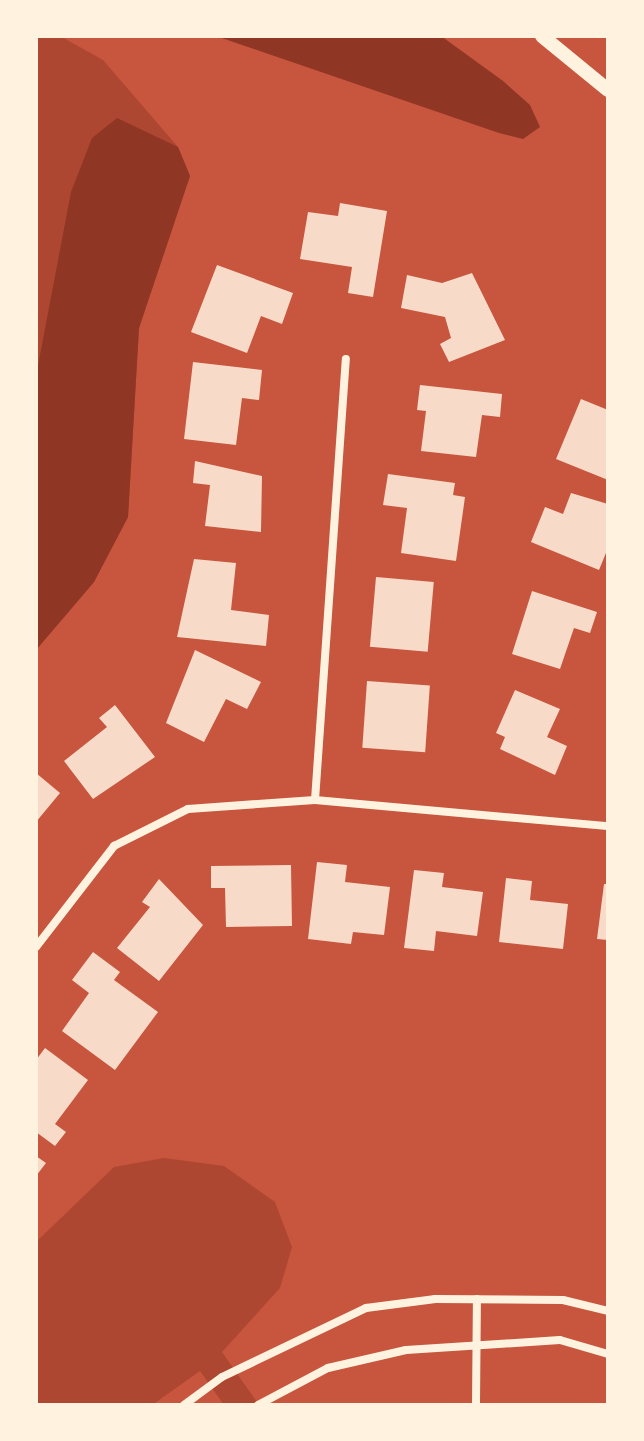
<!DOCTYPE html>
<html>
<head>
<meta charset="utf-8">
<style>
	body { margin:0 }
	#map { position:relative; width:644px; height:1441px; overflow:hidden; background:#c8553d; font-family:Overpass,sans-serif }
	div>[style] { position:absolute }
	.green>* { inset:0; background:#ae4732 }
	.water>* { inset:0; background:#8f3625 }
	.building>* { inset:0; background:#f7dbc8; transform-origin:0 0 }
	.minor>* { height:8px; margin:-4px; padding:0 4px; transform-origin:4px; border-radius:4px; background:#fff3e0 }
	.tertiary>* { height:14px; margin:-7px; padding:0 7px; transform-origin:7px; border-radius:7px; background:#fff3e0 }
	span { translate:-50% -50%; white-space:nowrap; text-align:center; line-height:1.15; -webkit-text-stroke:8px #fff3e0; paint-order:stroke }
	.frame { position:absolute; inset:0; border:38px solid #fff3e0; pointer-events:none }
</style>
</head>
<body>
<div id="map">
	<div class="green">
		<i style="clip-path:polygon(36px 36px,60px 36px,103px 60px,178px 147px,190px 176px,139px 328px,128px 517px,94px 582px,36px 650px)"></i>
		<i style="clip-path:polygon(164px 1158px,224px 1166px,275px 1202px,292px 1247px,280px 1288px,222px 1352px,259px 1405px,224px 1405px,200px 1371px,152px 1405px,36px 1405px,36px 1242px,114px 1167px)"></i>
	</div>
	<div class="water">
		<i style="clip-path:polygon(216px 36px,441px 36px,503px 81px,530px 105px,540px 127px,523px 139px,499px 133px)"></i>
		<i style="clip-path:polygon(117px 118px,178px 147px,190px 176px,139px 328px,128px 517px,94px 582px,36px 650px,36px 376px,71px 192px,92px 138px)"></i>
	</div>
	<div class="building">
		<i style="clip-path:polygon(340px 203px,387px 211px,373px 297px,348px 293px,352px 267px,300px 259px,308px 212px,338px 216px)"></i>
		<i style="clip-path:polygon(217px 265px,293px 293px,282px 324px,261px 316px,247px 353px,191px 332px)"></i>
		<i style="clip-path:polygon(472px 273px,505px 340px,449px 362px,440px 344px,451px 338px,445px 317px,401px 308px,407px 275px,442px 283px)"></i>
		<i style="clip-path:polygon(193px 362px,262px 370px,259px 400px,242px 398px,236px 445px,184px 439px)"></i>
		<i style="clip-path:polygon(420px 385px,502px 394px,500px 417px,482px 415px,476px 457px,421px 451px,426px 411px,417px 410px)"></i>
		<i style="clip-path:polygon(581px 399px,608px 410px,608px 480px,556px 459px)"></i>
		<i style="clip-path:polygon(195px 461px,262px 476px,261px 532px,205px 526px,210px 485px,193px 483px)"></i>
		<i style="clip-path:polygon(388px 474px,455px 483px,453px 495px,465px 497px,456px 561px,401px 553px,407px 508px,383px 505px)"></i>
		<i style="clip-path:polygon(571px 493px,608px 504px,608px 548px,599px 570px,531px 542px,545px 507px,563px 514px)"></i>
		<i style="clip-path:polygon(194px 559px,236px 563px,231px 610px,269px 615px,266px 646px,177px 637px)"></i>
		<i style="left:376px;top:577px;width:58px;height:70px;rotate:5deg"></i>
		<i style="clip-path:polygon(532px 591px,597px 612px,590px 633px,574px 628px,560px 669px,512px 654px)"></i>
		<i style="clip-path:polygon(195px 650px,261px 682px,247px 709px,226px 699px,204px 742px,166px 723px)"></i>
		<i style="left:367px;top:681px;width:63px;height:67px;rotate:4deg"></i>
		<i style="clip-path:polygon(515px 690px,560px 709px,547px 737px,567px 746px,555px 775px,500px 749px,505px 737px,496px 733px)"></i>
		<i style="clip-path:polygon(115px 705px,155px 757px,93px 799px,64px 761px,107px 727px,99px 718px)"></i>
		<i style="clip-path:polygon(36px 773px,60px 793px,36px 822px)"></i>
		<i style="clip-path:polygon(317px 862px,347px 865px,345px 882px,390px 887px,384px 935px,353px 932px,351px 944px,308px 939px)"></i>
		<i style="clip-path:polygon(291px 865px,292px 926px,226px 927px,225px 888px,211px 888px,211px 866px)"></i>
		<i style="clip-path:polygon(414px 870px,444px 873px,442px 887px,483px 892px,477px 936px,436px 931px,434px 951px,404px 948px)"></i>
		<i style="clip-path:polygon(506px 878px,532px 881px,530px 900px,568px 904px,563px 949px,499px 942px)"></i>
		<i style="clip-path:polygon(159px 879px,203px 925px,159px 981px,117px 948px,150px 907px,142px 902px)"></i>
		<i style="clip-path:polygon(604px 884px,608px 884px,608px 940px,597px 939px)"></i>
		<i style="clip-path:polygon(93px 952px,120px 972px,114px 980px,158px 1012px,115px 1070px,62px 1031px,89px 993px,72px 980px)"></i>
		<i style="clip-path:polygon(45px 1048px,88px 1080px,55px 1124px,66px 1132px,55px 1146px,36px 1132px,36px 1060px)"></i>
		<i style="clip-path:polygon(36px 1156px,46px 1163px,36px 1176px)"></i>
	</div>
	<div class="minor">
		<i style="left:315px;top:800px;width:442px;rotate:-86deg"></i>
		<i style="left:36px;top:947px;width:128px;rotate:-52.3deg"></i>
		<i style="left:114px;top:846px;width:83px;rotate:-26.6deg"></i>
		<i style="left:188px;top:809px;width:127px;rotate:-4.1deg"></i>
		<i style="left:315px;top:800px;width:294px;rotate:5.1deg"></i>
		<i style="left:184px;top:1405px;width:47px;rotate:-36.4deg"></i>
		<i style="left:222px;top:1377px;width:160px;rotate:-25.6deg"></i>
		<i style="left:366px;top:1308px;width:70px;rotate:-7.4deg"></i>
		<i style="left:435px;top:1299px;width:128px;rotate:0.4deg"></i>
		<i style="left:563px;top:1300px;width:46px;rotate:13.7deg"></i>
		<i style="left:258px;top:1405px;width:79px;rotate:-27.9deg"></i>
		<i style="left:328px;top:1368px;width:80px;rotate:-13deg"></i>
		<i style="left:406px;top:1350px;width:154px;rotate:-3.7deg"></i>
		<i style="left:560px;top:1340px;width:50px;rotate:16.3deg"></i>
		<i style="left:476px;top:1405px;width:106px;rotate:-89.5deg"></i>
	</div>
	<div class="tertiary">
		<i style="left:542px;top:36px;width:85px;rotate:39.3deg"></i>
	</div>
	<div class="frame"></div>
</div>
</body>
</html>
